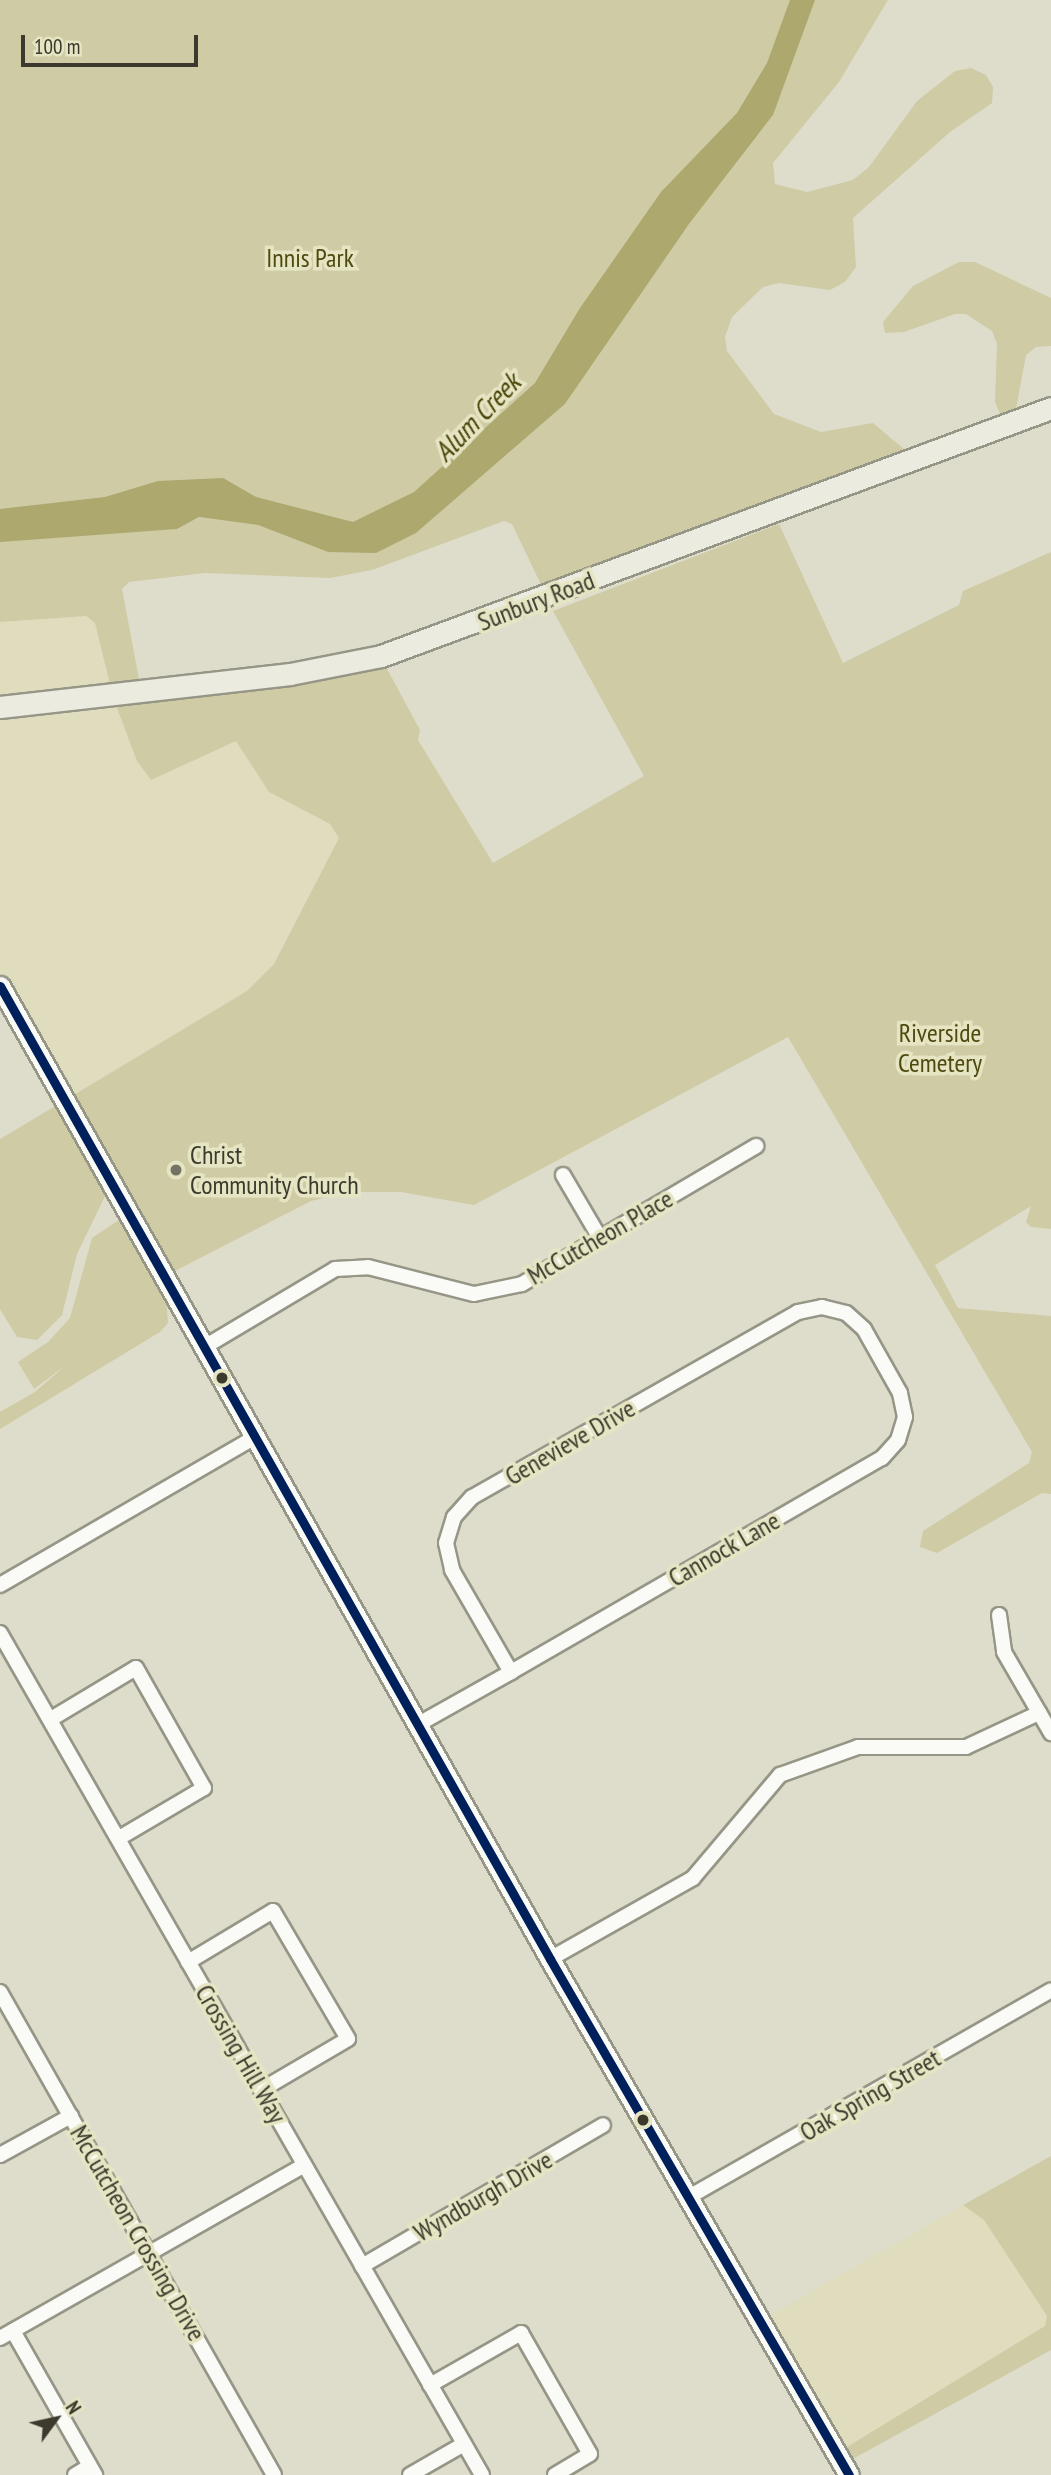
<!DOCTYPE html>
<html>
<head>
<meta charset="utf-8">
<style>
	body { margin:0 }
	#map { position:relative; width:1051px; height:2475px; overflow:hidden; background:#deddcb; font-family:"PT Sans Narrow",sans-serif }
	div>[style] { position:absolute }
	.built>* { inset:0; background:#dfddbe }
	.green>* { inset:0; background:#cecba5 }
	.water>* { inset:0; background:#aca86e }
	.roads { filter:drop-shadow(2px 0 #969687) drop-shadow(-2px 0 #969687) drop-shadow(0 2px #969687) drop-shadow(0 -2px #969687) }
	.minor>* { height:14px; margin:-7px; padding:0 7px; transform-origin:7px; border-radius:7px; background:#fafaf7 }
	.secondary>* { height:19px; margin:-9.5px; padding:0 9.5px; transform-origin:9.5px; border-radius:9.5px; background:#fafaf7 }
	.primary>* { height:21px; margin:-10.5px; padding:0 10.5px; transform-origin:10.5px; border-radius:10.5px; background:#ecebe0 }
	.bus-1>* { height:9px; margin:-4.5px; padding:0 4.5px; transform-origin:4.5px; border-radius:4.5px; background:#00205b }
	.dots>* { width:19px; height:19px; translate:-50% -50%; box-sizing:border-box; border:4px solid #e6e5c3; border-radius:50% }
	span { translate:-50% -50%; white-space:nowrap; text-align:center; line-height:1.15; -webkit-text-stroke:7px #e6e5c3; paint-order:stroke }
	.park-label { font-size:26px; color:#4e4a0f }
	.street-label { font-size:26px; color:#3b3a2d }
	.poi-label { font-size:26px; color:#3b3a2d }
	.left { translate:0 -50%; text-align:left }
	.water-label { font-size:28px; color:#4a4509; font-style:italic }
	.north { position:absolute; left:21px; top:2384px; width:70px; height:70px; -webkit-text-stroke:5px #e6e5c3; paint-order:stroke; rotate:57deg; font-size:19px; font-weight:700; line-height:28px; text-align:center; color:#3b3a2d }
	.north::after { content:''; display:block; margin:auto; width:24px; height:32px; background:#3b3a2d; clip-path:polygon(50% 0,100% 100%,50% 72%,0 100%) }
	.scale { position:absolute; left:21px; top:35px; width:177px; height:32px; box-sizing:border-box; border:4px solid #3b3a2d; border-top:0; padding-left:9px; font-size:21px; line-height:24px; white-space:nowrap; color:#3b3a2d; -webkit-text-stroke:5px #e6e5c3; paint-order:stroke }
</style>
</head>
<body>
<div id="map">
	<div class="built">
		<i style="clip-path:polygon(86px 616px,95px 623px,114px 700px,236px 741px,269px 792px,330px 824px,339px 838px,274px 964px,247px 991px,66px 1099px,0 981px,0 622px)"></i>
		<i style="clip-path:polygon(963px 2205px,984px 2220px,1047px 2316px,1045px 2326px,838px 2453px,761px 2320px)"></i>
	</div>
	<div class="green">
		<i style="clip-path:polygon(evenodd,0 0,888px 0,839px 82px,773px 163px,775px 184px,807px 192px,853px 180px,869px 167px,917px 101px,955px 71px,971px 68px,986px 75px,993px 87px,992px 103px,950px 132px,853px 218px,856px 267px,845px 282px,830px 290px,779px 283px,763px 287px,732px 317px,725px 337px,727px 351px,774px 414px,821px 432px,873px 423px,905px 450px,546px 595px,512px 524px,504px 521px,372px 570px,330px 578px,205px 573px,129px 582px,122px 589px,139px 679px,110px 684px,95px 623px,86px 616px,0 622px,0 0,773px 115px,689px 224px,565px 404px,416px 533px,328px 552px,258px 525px,199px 517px,177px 529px,39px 538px,169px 498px,346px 532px,418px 515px,628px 290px,773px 115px)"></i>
		<i style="clip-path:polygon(959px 262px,975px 262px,1051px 298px,1051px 346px,1036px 347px,1026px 355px,1016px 409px,1008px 417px,1001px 416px,995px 402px,997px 344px,992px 331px,966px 314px,955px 314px,904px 332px,885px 333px,883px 322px,913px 286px)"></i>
		<i style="clip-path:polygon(779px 524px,843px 663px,959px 605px,963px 591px,1051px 552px,1051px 1229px,1031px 1227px,1026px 1222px,1031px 1206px,935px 1265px,958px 1308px,1051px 1316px,1051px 1494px,1042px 1493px,937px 1553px,920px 1547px,923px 1531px,1029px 1463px,1032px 1452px,788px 1037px,474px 1205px,401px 1192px,347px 1192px,311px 1201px,171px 1273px,72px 1096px,247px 991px,274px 964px,339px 838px,330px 824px,269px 792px,236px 741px,151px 780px,137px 761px,114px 700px,386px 667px,420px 730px,418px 740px,493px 863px,644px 776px,553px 611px)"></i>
		<i style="clip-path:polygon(57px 1105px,107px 1192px,77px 1254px,62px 1315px,37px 1340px,17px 1337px,0 1309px,0 1139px)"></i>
		<i style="clip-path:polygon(119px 1220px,166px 1298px,168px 1323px,160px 1332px,0 1429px,0 1412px,35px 1392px,66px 1365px,34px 1389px,18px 1362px,48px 1342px,70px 1318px,92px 1238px)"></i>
		<i style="clip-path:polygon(1051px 2156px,1051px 2350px,849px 2461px,842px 2450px,1045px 2326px,1047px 2316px,984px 2220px,963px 2205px)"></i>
	</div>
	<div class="water">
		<i style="clip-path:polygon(790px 0,815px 0,773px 115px,689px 224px,565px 404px,416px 533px,376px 553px,328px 552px,258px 525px,199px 517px,177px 529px,0 542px,0 509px,105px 497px,158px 481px,223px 478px,256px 497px,353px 522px,414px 492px,535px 383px,580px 308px,661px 192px,737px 113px,767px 63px)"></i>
	</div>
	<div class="roads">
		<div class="minor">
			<i style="left:563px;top:1175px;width:73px;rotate:59.6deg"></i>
			<i style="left:206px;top:1346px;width:150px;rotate:-30.8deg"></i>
			<i style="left:335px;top:1269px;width:33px;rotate:-3deg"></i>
			<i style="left:368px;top:1267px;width:109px;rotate:14.3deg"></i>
			<i style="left:474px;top:1294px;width:49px;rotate:-11.8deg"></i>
			<i style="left:522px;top:1284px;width:272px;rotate:-30.5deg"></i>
			<i style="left:0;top:1585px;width:295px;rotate:-30.1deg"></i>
			<i style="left:999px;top:1615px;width:37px;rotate:82deg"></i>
			<i style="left:1004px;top:1652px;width:94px;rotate:59.9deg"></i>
			<i style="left:0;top:1633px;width:970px;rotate:60.21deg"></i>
			<i style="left:51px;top:1719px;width:99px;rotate:-31deg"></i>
			<i style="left:136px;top:1668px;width:138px;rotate:60.5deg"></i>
			<i style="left:204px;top:1788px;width:99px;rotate:149.5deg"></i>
			<i style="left:417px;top:1725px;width:108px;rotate:-29.4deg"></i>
			<i style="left:511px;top:1672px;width:428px;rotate:-30deg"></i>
			<i style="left:882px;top:1458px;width:24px;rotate:-48deg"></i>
			<i style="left:898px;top:1440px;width:24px;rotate:-73deg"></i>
			<i style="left:905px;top:1417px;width:25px;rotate:-102deg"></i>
			<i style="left:900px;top:1393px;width:73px;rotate:-119.4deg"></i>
			<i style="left:864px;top:1329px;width:24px;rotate:-138deg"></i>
			<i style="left:846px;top:1313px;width:25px;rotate:-166deg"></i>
			<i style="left:822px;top:1307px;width:25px;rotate:168deg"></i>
			<i style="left:798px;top:1312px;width:375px;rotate:150.4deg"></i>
			<i style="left:472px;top:1497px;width:27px;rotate:132deg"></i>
			<i style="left:454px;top:1517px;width:27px;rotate:107deg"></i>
			<i style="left:446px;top:1543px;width:28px;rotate:77deg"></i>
			<i style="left:452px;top:1570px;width:118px;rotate:60deg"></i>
			<i style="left:550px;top:1959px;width:164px;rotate:-29.5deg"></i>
			<i style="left:693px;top:1878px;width:135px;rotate:-49.8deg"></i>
			<i style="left:780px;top:1775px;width:83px;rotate:-19.7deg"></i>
			<i style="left:858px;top:1747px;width:108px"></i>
			<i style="left:966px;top:1747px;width:81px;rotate:-25deg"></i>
			<i style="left:188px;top:1962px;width:99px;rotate:-31deg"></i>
			<i style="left:273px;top:1911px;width:148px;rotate:59.6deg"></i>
			<i style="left:348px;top:2039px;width:101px;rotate:149.6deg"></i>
			<i style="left:0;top:1992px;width:555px;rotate:60.43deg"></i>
			<i style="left:0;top:2155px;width:81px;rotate:-28.8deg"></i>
			<i style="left:687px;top:2198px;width:419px;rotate:-29.7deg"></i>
			<i style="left:362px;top:2266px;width:279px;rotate:-30.3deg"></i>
			<i style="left:13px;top:2331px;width:166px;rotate:60.3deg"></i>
			<i style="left:0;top:2338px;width:350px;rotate:-29.6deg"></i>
			<i style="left:430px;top:2385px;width:105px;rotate:-29.7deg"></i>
			<i style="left:521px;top:2333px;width:139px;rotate:60.3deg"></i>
			<i style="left:590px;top:2454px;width:41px;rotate:149deg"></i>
			<i style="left:75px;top:2475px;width:17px;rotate:-31deg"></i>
			<i style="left:410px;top:2475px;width:62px;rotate:-29.9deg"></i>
		</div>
		<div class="secondary">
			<i style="left:0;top:986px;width:1118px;rotate:60.52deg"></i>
			<i style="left:550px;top:1959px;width:596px;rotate:59.91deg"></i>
		</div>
		<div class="primary">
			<i style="left:0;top:707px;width:292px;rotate:-6.5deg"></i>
			<i style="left:290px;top:674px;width:93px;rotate:-11.2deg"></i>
			<i style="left:381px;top:656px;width:714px;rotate:-20.31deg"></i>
		</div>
	</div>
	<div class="bus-1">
		<i style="left:0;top:986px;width:1118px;rotate:60.52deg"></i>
		<i style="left:550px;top:1959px;width:596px;rotate:59.91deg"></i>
	</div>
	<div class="dots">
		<i style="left:176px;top:1170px;background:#747364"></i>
		<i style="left:222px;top:1378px;background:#3b3a2d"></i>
		<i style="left:643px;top:2120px;background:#3b3a2d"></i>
	</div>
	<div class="park-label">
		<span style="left:310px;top:258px">Innis Park</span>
		<span style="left:940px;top:1048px">Riverside<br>Cemetery</span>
	</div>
	<div class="street-label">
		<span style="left:536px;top:601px;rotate:-21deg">Sunbury Road</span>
		<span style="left:600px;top:1237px;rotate:-30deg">McCutcheon Place</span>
		<span style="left:570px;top:1442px;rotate:-30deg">Genevieve Drive</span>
		<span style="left:724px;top:1549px;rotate:-30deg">Cannock Lane</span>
		<span style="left:241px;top:2054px;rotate:60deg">Crossing Hill Way</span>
		<span style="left:870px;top:2095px;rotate:-30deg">Oak Spring Street</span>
		<span style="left:483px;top:2196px;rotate:-30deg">Wyndburgh Drive</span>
		<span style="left:138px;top:2233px;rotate:60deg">McCutcheon Crossing Drive</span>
	</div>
	<div class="poi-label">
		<span class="left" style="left:190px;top:1170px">Christ<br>Community Church</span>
	</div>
	<div class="water-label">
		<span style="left:477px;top:417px;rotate:-46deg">Alum Creek</span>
	</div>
	<div class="north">N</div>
	<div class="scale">100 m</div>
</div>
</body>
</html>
